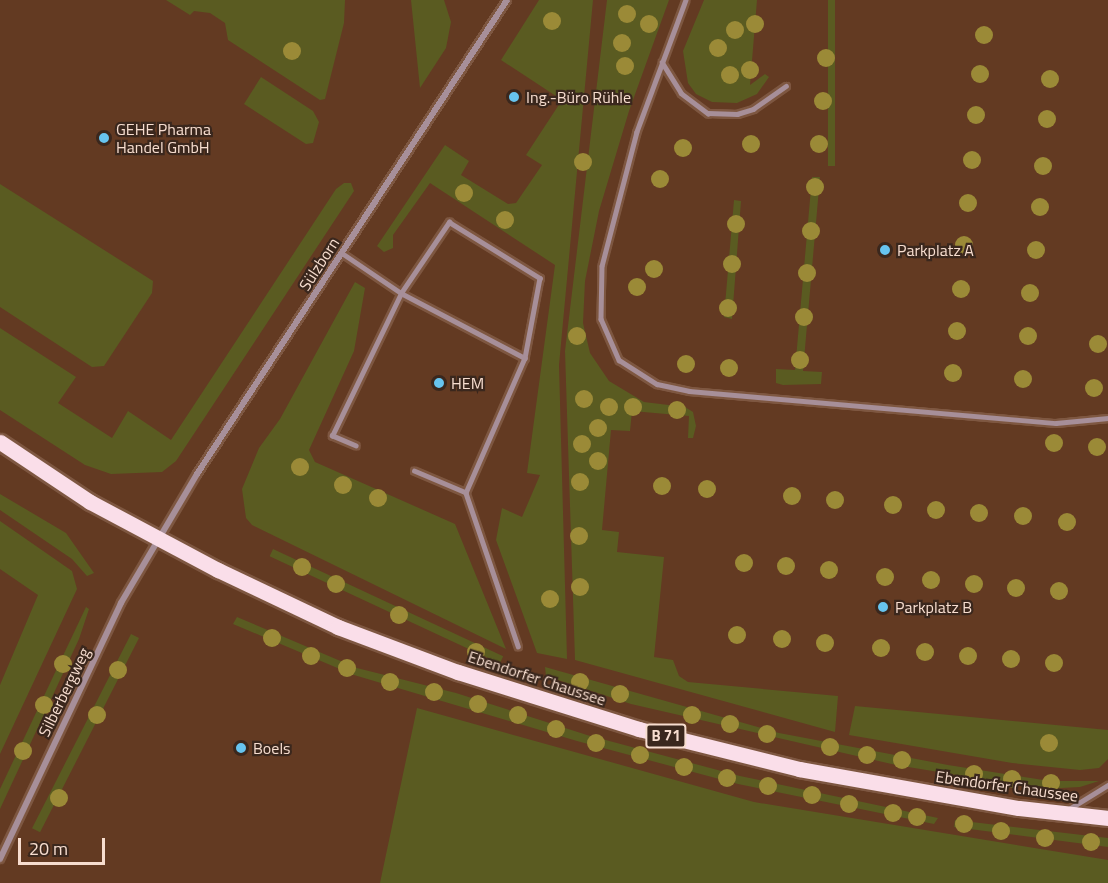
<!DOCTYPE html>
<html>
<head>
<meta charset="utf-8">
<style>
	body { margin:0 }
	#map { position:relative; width:1108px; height:883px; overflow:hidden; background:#633a22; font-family:"Titillium Web",sans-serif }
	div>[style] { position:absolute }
	.green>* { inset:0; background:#5a5b21; transform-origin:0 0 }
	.roads { filter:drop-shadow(2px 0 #7e5741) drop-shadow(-2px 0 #7e5741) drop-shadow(0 2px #7e5741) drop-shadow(0 -2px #7e5741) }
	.service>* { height:4.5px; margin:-2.25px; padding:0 2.25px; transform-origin:2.25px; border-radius:2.25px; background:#a78f99 }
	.minor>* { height:6px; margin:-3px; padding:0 3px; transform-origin:3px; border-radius:3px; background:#a78f99 }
	.primary>* { height:15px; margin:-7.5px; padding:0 7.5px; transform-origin:7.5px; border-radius:7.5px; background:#fadee9 }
	.trees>* { width:18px; height:18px; margin:-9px; border-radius:50%; background:#9b8a37 }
	.dots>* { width:16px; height:16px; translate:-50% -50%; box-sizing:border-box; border:3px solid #3a271d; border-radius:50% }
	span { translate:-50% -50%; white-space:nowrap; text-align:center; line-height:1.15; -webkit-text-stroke:4.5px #3a271d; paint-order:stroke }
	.shield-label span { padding:2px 4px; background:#3a271d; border:2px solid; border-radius:4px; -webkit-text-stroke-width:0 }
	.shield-label { font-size:15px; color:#f7ddcf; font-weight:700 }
	.poi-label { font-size:16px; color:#f7ddcf }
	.left { translate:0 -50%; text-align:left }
	.street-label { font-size:16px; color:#f7ddcf }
	.scale { position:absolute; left:18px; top:838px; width:87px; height:27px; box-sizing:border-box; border:3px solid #f7ddcf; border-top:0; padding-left:8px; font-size:18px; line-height:21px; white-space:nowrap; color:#f7ddcf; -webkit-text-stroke:4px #3a271d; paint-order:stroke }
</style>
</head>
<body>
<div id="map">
	<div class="green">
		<i style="clip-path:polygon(166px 0,345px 0,344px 23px,325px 99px,320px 100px,228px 40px,225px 23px,210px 13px,194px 11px,190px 15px)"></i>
		<i style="clip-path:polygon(411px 0,444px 0,451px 22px,446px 48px,420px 88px)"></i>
		<i style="clip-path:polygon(539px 0,593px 0,559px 365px,567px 659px,537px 653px,496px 540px,502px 508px,522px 517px,540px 475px,527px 473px,555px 265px,430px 183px,393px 235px,393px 248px,384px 252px,377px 246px,445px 145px,469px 161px,461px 175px,508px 204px,516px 203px,542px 165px,526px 155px,562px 100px,501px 60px)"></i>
		<i style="clip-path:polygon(607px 0,669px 0,629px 111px,599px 211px,585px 281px,583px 323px,590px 353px,609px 381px,644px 402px,685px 407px,693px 412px,696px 426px,693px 438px,688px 438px,689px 416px,632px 411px,630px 431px,611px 430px,602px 530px,619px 532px,617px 552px,664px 557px,654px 657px,673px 660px,679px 676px,688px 682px,838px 696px,835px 732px,575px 660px,565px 351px)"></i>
		<i style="clip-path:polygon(704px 0,757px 0,750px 85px,765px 74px,769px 77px,757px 94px,737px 103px,712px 102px,696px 94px,688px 83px,683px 51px)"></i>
		<i style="left:828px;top:0;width:7px;height:166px"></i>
		<i style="clip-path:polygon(261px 77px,313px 111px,319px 122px,313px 143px,306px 144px,244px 104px)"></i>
		<i style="clip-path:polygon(812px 177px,820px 177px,803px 371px,822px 372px,821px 384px,783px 385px,776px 383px,776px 369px,795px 370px)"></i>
		<i style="clip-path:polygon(344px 183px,351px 183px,354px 191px,176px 461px,162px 472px,111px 474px,85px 465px,0 410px,0 328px,76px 377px,58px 403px,112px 438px,128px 411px,171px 440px,336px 189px)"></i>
		<i style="clip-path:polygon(0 184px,153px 281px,152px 293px,104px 366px,92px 367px,0 307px)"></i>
		<i style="clip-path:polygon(734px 200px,741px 201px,732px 319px,724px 317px)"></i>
		<i style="clip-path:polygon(355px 282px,365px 288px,354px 351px,309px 450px,315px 462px,455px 524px,506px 649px,252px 525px,246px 518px,242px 489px,259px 448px,280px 419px)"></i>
		<i style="clip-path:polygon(0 494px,66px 533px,94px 573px,87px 576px,72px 559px,0 510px)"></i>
		<i style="clip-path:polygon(0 521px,72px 571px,77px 589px,0 754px,0 685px,38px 595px,0 569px)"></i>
		<i style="left:273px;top:549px;width:254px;height:8px;rotate:25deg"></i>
		<i style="clip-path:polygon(86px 607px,89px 609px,79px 639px,0 809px,0 789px)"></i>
		<i style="clip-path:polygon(237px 617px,357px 668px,456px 693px,587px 735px,740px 776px,938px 818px,934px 824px,738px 784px,577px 741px,354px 675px,233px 624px)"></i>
		<i style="left:131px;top:634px;width:9px;height:218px;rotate:27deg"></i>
		<i style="clip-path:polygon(545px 667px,779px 733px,948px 765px,1050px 781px,1099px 781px,1080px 787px,1043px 789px,896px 765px,631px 704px,546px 676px)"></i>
		<i style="clip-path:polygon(855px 706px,1108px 730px,1108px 759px,1099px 768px,1080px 770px,1012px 763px,849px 735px)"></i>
		<i style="clip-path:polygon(417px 708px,754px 802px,1108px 860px,1108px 883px,380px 883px)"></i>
		<i style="clip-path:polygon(955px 820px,1108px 838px,1108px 847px,954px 827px)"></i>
	</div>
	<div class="roads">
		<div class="service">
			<i style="left:686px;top:0;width:141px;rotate:110.4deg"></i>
			<i style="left:637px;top:132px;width:138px;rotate:104.6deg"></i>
			<i style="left:602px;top:266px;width:53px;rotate:91.1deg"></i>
			<i style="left:601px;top:319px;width:45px;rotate:66.3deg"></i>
			<i style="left:619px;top:360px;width:45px;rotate:32.3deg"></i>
			<i style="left:657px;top:384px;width:33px;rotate:12deg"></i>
			<i style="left:689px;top:391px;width:368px;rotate:5deg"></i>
			<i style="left:1056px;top:423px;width:52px;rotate:-5.5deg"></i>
			<i style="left:662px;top:62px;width:36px;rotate:58deg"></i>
			<i style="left:681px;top:93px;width:34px;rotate:37deg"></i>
			<i style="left:708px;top:113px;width:29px;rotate:2deg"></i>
			<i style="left:737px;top:114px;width:17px;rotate:-17deg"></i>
			<i style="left:753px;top:109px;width:40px;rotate:-34.9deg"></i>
			<i style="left:342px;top:253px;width:71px;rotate:34.1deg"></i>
			<i style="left:401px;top:293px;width:140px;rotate:27.7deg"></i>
			<i style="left:356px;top:446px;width:26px;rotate:-157deg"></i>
			<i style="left:332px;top:436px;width:159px;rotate:-64.2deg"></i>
			<i style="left:401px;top:293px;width:86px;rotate:-55.9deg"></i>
			<i style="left:449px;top:222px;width:107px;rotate:31.6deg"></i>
			<i style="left:540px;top:278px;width:81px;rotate:100.6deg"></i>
			<i style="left:525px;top:358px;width:147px;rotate:113.6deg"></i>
			<i style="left:466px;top:493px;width:56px;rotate:-157.1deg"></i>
			<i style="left:466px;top:493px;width:162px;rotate:71.2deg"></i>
			<i style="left:1069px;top:809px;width:46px;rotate:-31.6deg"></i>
		</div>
		<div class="minor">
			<i style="left:0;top:859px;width:283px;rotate:-64.7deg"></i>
			<i style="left:121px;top:603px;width:150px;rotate:-59.5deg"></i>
			<i style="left:197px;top:474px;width:566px;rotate:-56.81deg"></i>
		</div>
		<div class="primary">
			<i style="left:0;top:442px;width:108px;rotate:33.7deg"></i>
			<i style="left:90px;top:502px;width:145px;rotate:28deg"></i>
			<i style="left:218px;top:570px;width:133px;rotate:25.4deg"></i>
			<i style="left:338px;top:627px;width:128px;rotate:20.6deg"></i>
			<i style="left:458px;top:672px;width:190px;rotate:17.5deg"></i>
			<i style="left:639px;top:729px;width:165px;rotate:14deg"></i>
			<i style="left:799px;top:769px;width:223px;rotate:10.1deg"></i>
			<i style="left:1019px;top:808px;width:90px;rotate:6.4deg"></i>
		</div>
	</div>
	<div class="trees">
		<i style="left:627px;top:14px"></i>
		<i style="left:552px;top:21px"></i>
		<i style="left:649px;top:24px"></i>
		<i style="left:755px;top:24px"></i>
		<i style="left:735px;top:30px"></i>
		<i style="left:984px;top:35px"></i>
		<i style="left:622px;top:43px"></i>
		<i style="left:718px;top:48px"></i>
		<i style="left:292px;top:51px"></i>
		<i style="left:826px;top:58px"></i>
		<i style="left:625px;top:66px"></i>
		<i style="left:750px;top:70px"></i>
		<i style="left:980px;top:74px"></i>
		<i style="left:730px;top:75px"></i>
		<i style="left:1050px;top:79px"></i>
		<i style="left:823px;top:101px"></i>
		<i style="left:976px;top:115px"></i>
		<i style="left:1047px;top:119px"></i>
		<i style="left:751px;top:144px"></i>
		<i style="left:819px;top:144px"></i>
		<i style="left:683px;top:148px"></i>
		<i style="left:972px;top:160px"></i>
		<i style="left:583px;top:162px"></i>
		<i style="left:1043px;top:166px"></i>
		<i style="left:660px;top:179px"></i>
		<i style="left:815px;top:187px"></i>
		<i style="left:464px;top:193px"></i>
		<i style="left:968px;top:203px"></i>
		<i style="left:1040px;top:207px"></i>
		<i style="left:505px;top:220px"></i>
		<i style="left:736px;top:224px"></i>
		<i style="left:811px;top:231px"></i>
		<i style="left:964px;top:245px"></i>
		<i style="left:1036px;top:250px"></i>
		<i style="left:732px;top:264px"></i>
		<i style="left:654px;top:269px"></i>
		<i style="left:807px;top:273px"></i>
		<i style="left:637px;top:287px"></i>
		<i style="left:961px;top:289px"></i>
		<i style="left:1030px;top:293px"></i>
		<i style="left:728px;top:308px"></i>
		<i style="left:804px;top:317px"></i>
		<i style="left:957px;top:331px"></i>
		<i style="left:577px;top:336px"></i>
		<i style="left:1028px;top:336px"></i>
		<i style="left:1098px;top:344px"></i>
		<i style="left:800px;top:360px"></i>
		<i style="left:686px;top:364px"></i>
		<i style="left:729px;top:368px"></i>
		<i style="left:953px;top:373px"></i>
		<i style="left:1023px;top:379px"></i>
		<i style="left:1094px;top:388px"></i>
		<i style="left:584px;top:399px"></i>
		<i style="left:609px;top:407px"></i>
		<i style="left:633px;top:407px"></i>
		<i style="left:677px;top:410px"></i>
		<i style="left:598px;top:428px"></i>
		<i style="left:1054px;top:443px"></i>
		<i style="left:582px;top:444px"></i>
		<i style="left:1097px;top:447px"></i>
		<i style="left:598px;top:461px"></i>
		<i style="left:300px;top:467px"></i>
		<i style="left:580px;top:482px"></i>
		<i style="left:343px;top:485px"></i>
		<i style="left:662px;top:486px"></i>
		<i style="left:707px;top:489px"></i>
		<i style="left:792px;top:496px"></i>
		<i style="left:378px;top:498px"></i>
		<i style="left:835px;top:500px"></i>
		<i style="left:893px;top:505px"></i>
		<i style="left:936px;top:510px"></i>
		<i style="left:979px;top:513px"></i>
		<i style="left:1023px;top:516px"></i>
		<i style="left:1067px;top:522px"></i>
		<i style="left:579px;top:536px"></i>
		<i style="left:744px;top:563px"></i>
		<i style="left:786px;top:566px"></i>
		<i style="left:302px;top:567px"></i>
		<i style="left:829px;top:570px"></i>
		<i style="left:885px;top:577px"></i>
		<i style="left:931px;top:580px"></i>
		<i style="left:336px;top:584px"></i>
		<i style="left:974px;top:584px"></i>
		<i style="left:580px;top:587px"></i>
		<i style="left:1016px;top:588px"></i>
		<i style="left:1059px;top:591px"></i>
		<i style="left:550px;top:599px"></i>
		<i style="left:399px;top:615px"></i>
		<i style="left:737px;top:635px"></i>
		<i style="left:272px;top:638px"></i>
		<i style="left:782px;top:639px"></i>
		<i style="left:825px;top:643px"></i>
		<i style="left:881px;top:648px"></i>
		<i style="left:476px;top:652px"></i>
		<i style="left:925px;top:652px"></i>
		<i style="left:311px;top:656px"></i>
		<i style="left:968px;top:656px"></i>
		<i style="left:1011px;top:659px"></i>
		<i style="left:1054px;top:663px"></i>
		<i style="left:63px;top:664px"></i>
		<i style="left:347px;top:668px"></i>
		<i style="left:118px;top:670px"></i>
		<i style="left:390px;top:682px"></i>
		<i style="left:580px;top:682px"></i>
		<i style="left:434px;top:692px"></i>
		<i style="left:620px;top:694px"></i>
		<i style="left:478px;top:704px"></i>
		<i style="left:44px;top:705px"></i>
		<i style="left:97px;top:715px"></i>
		<i style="left:518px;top:715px"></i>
		<i style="left:692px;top:715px"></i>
		<i style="left:730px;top:724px"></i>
		<i style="left:556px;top:729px"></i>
		<i style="left:767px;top:734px"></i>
		<i style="left:596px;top:743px"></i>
		<i style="left:1049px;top:743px"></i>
		<i style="left:830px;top:747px"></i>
		<i style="left:23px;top:751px"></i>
		<i style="left:640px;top:755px"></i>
		<i style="left:867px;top:755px"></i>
		<i style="left:902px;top:760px"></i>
		<i style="left:684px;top:767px"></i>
		<i style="left:974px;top:774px"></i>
		<i style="left:727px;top:778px"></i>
		<i style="left:1012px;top:779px"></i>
		<i style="left:1051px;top:783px"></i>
		<i style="left:768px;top:786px"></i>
		<i style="left:812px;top:795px"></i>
		<i style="left:59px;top:798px"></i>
		<i style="left:849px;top:804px"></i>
		<i style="left:893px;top:813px"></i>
		<i style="left:917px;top:817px"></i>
		<i style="left:964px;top:824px"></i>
		<i style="left:1001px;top:831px"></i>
		<i style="left:1045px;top:838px"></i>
		<i style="left:1091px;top:842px"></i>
	</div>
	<div class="dots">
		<i style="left:514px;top:97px;background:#67c4ef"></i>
		<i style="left:104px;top:138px;background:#67c4ef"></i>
		<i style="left:885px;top:250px;background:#67c4ef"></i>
		<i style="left:439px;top:383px;background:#67c4ef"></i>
		<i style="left:883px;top:607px;background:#67c4ef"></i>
		<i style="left:241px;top:748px;background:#67c4ef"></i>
	</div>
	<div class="shield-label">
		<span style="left:666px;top:736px">B 71</span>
	</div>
	<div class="poi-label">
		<span class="left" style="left:526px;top:97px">Ing.-Büro Rühle</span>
		<span class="left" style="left:116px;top:138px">GEHE Pharma<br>Handel GmbH</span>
		<span class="left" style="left:897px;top:250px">Parkplatz A</span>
		<span class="left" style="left:451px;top:383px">HEM</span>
		<span class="left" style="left:895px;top:607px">Parkplatz B</span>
		<span class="left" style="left:253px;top:748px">Boels</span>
	</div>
	<div class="street-label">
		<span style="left:319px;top:264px;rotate:-57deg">Sülzborn</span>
		<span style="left:537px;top:678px;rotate:18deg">Ebendorfer Chaussee</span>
		<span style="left:64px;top:692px;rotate:-64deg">Silberbergweg</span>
		<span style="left:1007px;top:786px;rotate:8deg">Ebendorfer Chaussee</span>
	</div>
	<div class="scale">20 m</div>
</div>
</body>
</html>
